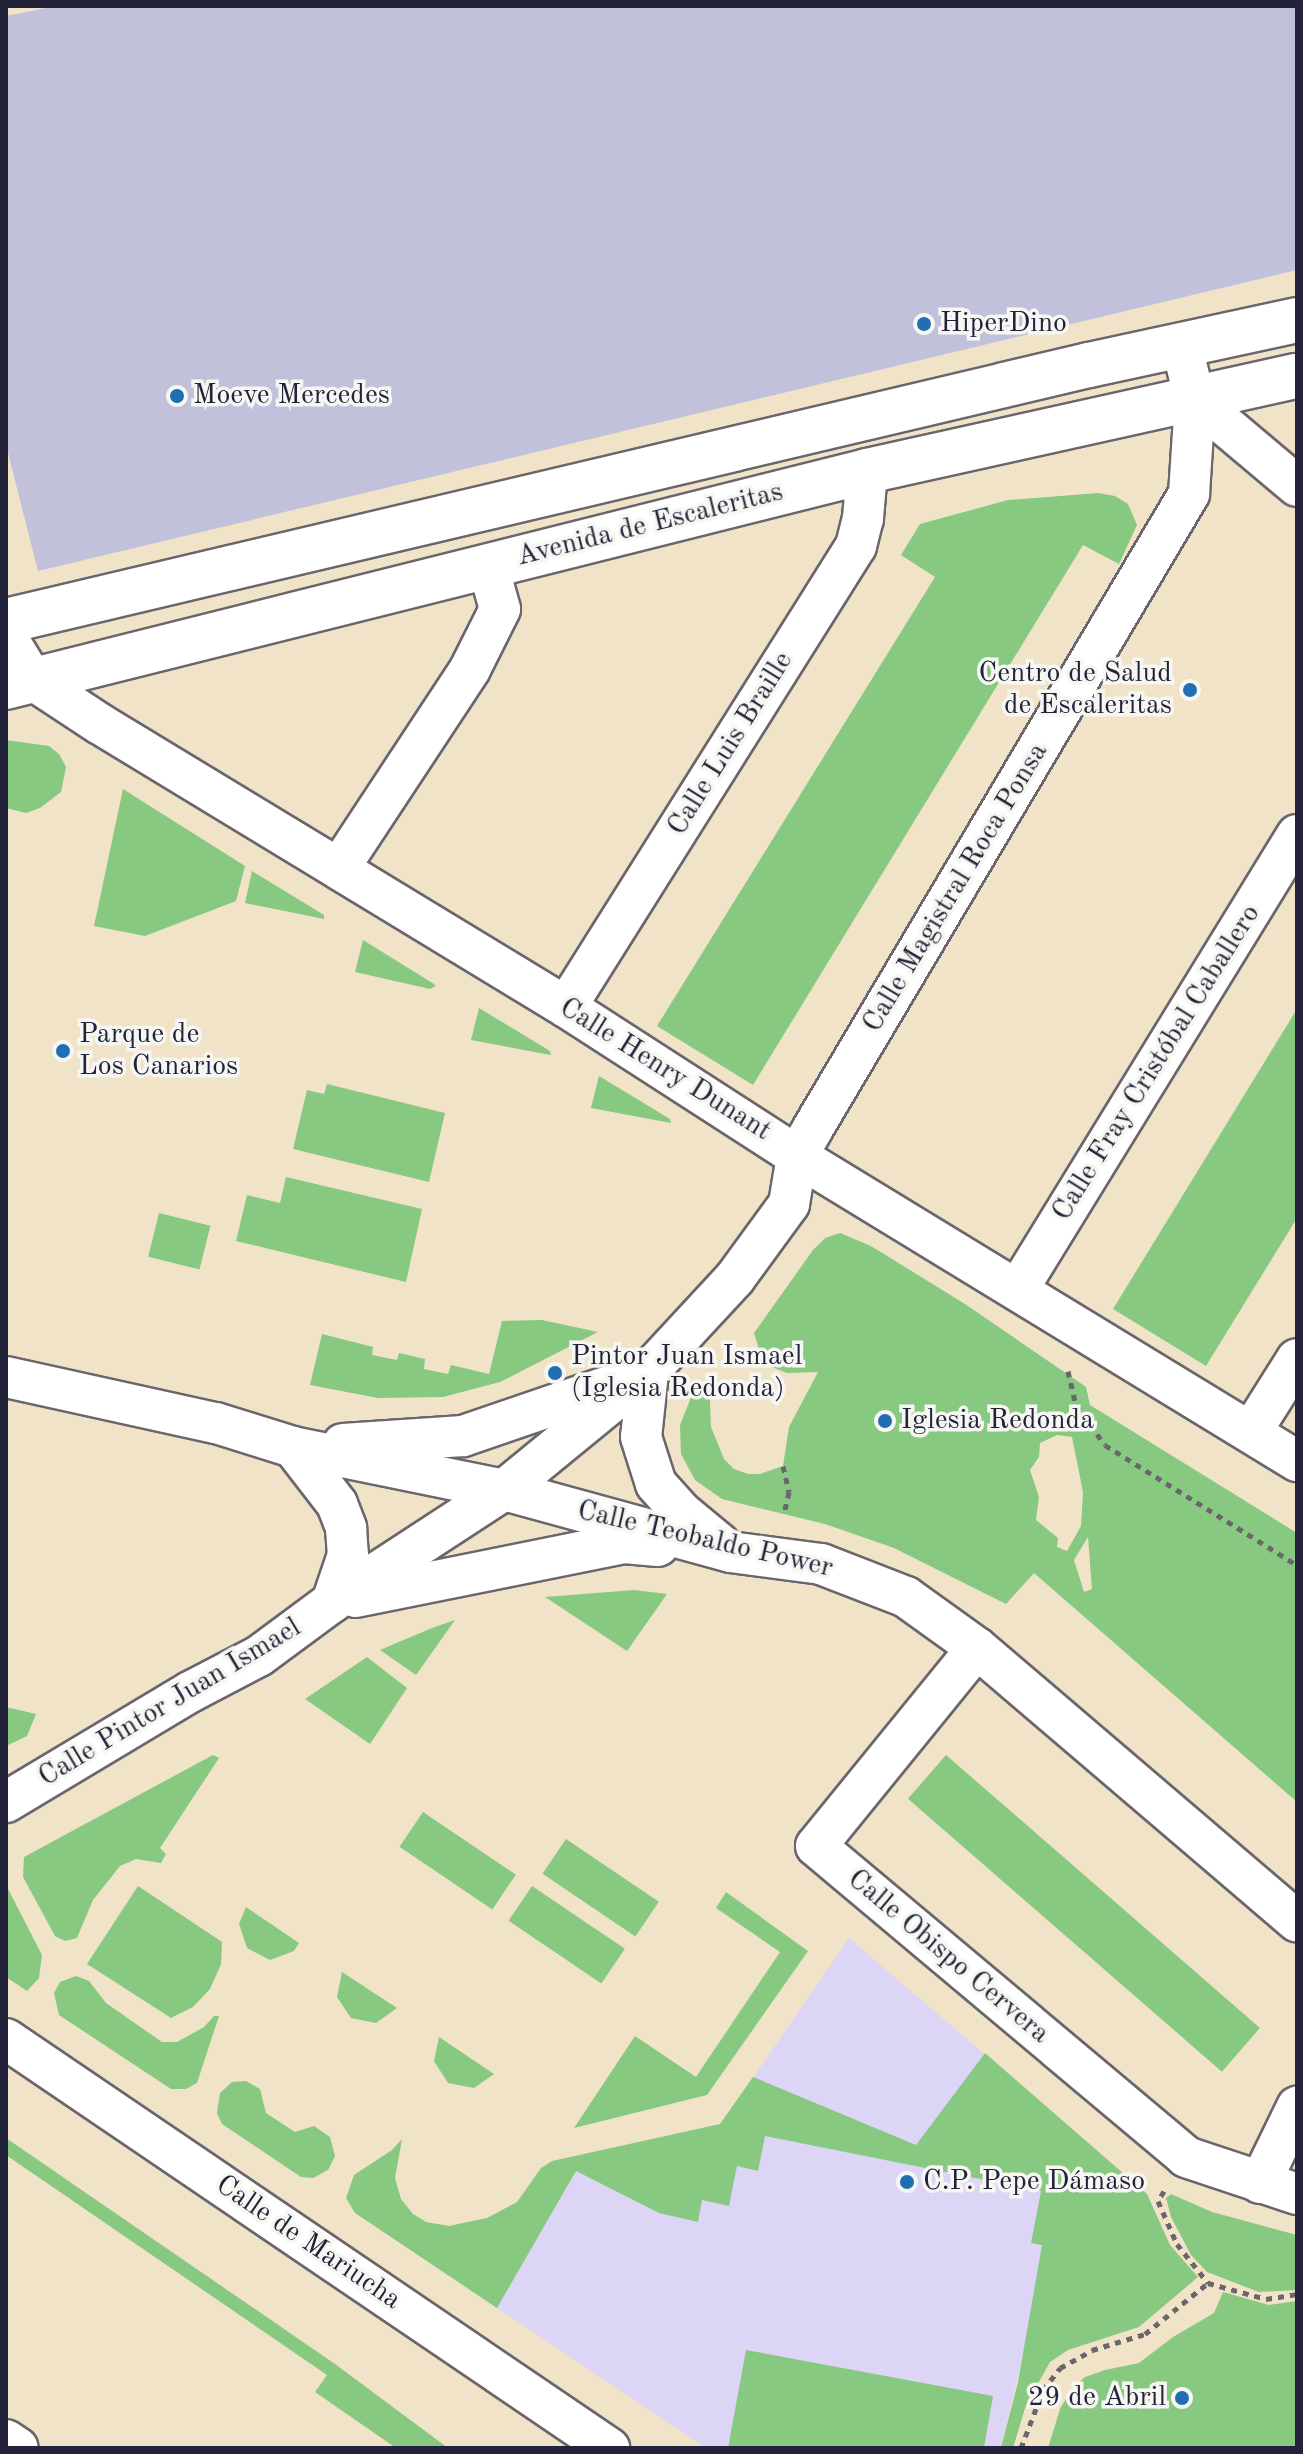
<!DOCTYPE html>
<html>
<head>
<meta charset="utf-8">
<style>
	body { margin:0 }
	#map { position:relative; width:1303px; height:2454px; overflow:hidden; background:#f1e3c8; font-family:"Old Standard TT",serif }
	div>[style] { position:absolute }
	.built>* { inset:0; background:#ddd5f6 }
	.industrial>* { inset:0; background:#c2c1dc }
	.green>* { inset:0; background:#87c981; transform-origin:0 0 }
	.path>* { height:5px; margin-top:-2.5px; transform-origin:0; background:repeating-linear-gradient(90deg,#6a666c 0 6px,transparent 0 12px) }
	.roads { filter:drop-shadow(2px 0 #6a666c) drop-shadow(-2px 0 #6a666c) drop-shadow(0 2px #6a666c) drop-shadow(0 -2px #6a666c) }
	.minor>* { height:40px; margin:-20px; padding:0 20px; transform-origin:20px; border-radius:20px; background:#fff }
	.tertiary>* { height:44px; margin:-22px; padding:0 22px; transform-origin:22px; border-radius:22px; background:#fff }
	.dots>* { width:22px; height:22px; translate:-50% -50%; box-sizing:border-box; border:4px solid #f6f6f2; border-radius:50% }
	span { translate:-50% -50%; white-space:nowrap; text-align:center; line-height:1.15; -webkit-text-stroke:7px #f6f6f2; paint-order:stroke }
	.poi-label { font-size:28px; color:#22223b }
	.left { translate:0 -50%; text-align:left }
	.right { translate:-100% -50%; text-align:right }
	.street-label { font-size:28px; color:#22223b }
	.frame { position:absolute; inset:0; border:8px solid #22223b; pointer-events:none }
</style>
</head>
<body>
<div id="map">
	<div class="built">
		<i style="clip-path:polygon(849px 1938px,1147px 2194px,1170px 2245px,1190px 2269px,1022px 2358px,1001px 2448px,706px 2448px,497px 2308px,576px 2171px,660px 2213px)"></i>
	</div>
	<div class="industrial">
		<i style="clip-path:polygon(56px 6px,1297px 6px,1297px 270px,38px 571px,6px 445px,6px 16px)"></i>
	</div>
	<div class="green">
		<i style="clip-path:polygon(1098px 493px,1115px 496px,1128px 504px,1137px 525px,1119px 564px,1083px 545px,753px 1085px,657px 1026px,935px 577px,901px 555px,920px 524px,1008px 500px)"></i>
		<i style="clip-path:polygon(6px 740px,49px 746px,59px 754px,66px 767px,61px 792px,40px 808px,26px 813px,6px 808px)"></i>
		<i style="clip-path:polygon(123px 789px,245px 866px,236px 901px,145px 936px,94px 926px)"></i>
		<i style="clip-path:polygon(252px 871px,324px 915px,324px 919px,245px 903px)"></i>
		<i style="clip-path:polygon(363px 940px,434px 984px,436px 986px,430px 989px,355px 972px)"></i>
		<i style="clip-path:polygon(479px 1008px,550px 1051px,551px 1055px,471px 1040px)"></i>
		<i style="clip-path:polygon(1297px 1009px,1297px 1218px,1206px 1366px,1113px 1309px)"></i>
		<i style="clip-path:polygon(599px 1076px,670px 1119px,671px 1123px,591px 1108px)"></i>
		<i style="clip-path:polygon(327px 1084px,445px 1113px,429px 1182px,293px 1149px,307px 1090px,324px 1094px)"></i>
		<i style="clip-path:polygon(286px 1177px,422px 1209px,406px 1282px,236px 1241px,247px 1195px,280px 1203px)"></i>
		<i style="left:159px;top:1213px;width:53px;height:45px;rotate:14deg"></i>
		<i style="clip-path:polygon(evenodd,840px 1233px,871px 1246px,965px 1304px,1086px 1387px,1090px 1405px,1297px 1533px,1297px 1802px,1034px 1573px,1006px 1604px,894px 1548px,825px 1524px,722px 1499px,695px 1480px,681px 1454px,680px 1425px,692px 1395px,709px 1376px,711px 1427px,724px 1459px,734px 1469px,748px 1474px,760px 1474px,783px 1466px,789px 1427px,818px 1372px,787px 1373px,769px 1366px,761px 1355px,754px 1333px,813px 1250px,825px 1238px,840px 1233px,1057px 1435px,1072px 1437px,1083px 1492px,1081px 1526px,1067px 1551px,1057px 1547px,1058px 1538px,1036px 1520px,1039px 1497px,1030px 1470px,1039px 1457px,1040px 1443px,1057px 1435px,840px 1233px,1088px 1537px,1092px 1589px,1084px 1592px,1074px 1560px,1088px 1537px)"></i>
		<i style="clip-path:polygon(542px 1320px,598px 1332px,500px 1382px,443px 1397px,378px 1398px,310px 1385px,322px 1334px,373px 1347px,372px 1355px,397px 1360px,399px 1353px,425px 1359px,424px 1369px,448px 1374px,451px 1365px,489px 1374px,502px 1321px)"></i>
		<i style="clip-path:polygon(634px 1590px,667px 1594px,627px 1651px,545px 1597px)"></i>
		<i style="clip-path:polygon(455px 1620px,416px 1675px,380px 1650px,432px 1628px)"></i>
		<i style="clip-path:polygon(367px 1657px,407px 1688px,370px 1744px,305px 1699px)"></i>
		<i style="clip-path:polygon(6px 1707px,36px 1714px,27px 1736px,6px 1746px)"></i>
		<i style="clip-path:polygon(213px 1755px,219px 1758px,160px 1848px,166px 1854px,161px 1863px,136px 1859px,120px 1866px,93px 1900px,77px 1938px,65px 1941px,55px 1936px,23px 1877px,24px 1857px)"></i>
		<i style="left:946px;top:1755px;width:416px;height:58px;rotate:41deg"></i>
		<i style="left:423px;top:1812px;width:112px;height:42px;rotate:34deg"></i>
		<i style="left:566px;top:1839px;width:112px;height:42px;rotate:34deg"></i>
		<i style="clip-path:polygon(6px 1885px,42px 1955px,39px 1978px,27px 1991px,6px 1977px)"></i>
		<i style="clip-path:polygon(138px 1886px,222px 1942px,221px 1964px,210px 1989px,193px 2007px,171px 2018px,87px 1964px)"></i>
		<i style="left:532px;top:1886px;width:112px;height:42px;rotate:34deg"></i>
		<i style="clip-path:polygon(726px 1892px,808px 1951px,707px 2095px,574px 2128px,635px 2036px,696px 2077px,780px 1952px,716px 1908px)"></i>
		<i style="clip-path:polygon(246px 1907px,299px 1943px,294px 1951px,270px 1960px,247px 1948px,239px 1924px)"></i>
		<i style="clip-path:polygon(342px 1972px,397px 2008px,376px 2023px,351px 2018px,337px 1997px)"></i>
		<i style="clip-path:polygon(76px 1976px,89px 1981px,106px 2003px,162px 2042px,177px 2042px,204px 2027px,214px 2016px,219px 2016px,197px 2083px,186px 2089px,171px 2089px,59px 2015px,54px 1993px,60px 1982px)"></i>
		<i style="clip-path:polygon(439px 2037px,494px 2074px,474px 2088px,448px 2083px,434px 2061px)"></i>
		<i style="clip-path:polygon(985px 2053px,1147px 2194px,1170px 2245px,1198px 2277px,1139px 2327px,1068px 2350px,1050px 2362px,1026px 2405px,1013px 2448px,1001px 2448px,1018px 2382px,1042px 2245px,1031px 2243px,1041px 2191px,765px 2136px,758px 2171px,737px 2166px,729px 2206px,702px 2200px,698px 2222px,659px 2213px,576px 2171px,497px 2308px,355px 2213px,346px 2198px,354px 2175px,392px 2150px,402px 2139px,395px 2178px,401px 2199px,413px 2214px,426px 2222px,449px 2226px,487px 2218px,517px 2202px,541px 2168px,552px 2161px,720px 2124px,753px 2077px,916px 2145px)"></i>
		<i style="clip-path:polygon(246px 2081px,260px 2089px,266px 2113px,295px 2132px,314px 2126px,330px 2137px,335px 2156px,328px 2170px,313px 2178px,301px 2177px,222px 2124px,217px 2113px,220px 2093px,232px 2082px)"></i>
		<i style="clip-path:polygon(6px 2138px,335px 2364px,448px 2448px,396px 2448px,315px 2392px,327px 2375px,6px 2155px)"></i>
		<i style="clip-path:polygon(1171px 2194px,1212px 2212px,1297px 2235px,1297px 2290px,1259px 2292px,1207px 2272px,1191px 2255px,1171px 2217px,1166px 2198px)"></i>
		<i style="clip-path:polygon(1223px 2292px,1269px 2305px,1297px 2301px,1297px 2448px,1048px 2448px,1060px 2409px,1073px 2387px,1085px 2377px,1105px 2370px,1139px 2363px,1173px 2337px,1214px 2313px)"></i>
		<i style="clip-path:polygon(746px 2350px,993px 2396px,984px 2448px,728px 2448px)"></i>
	</div>
	<div class="path">
		<i style="left:1068px;top:1371px;width:35px;rotate:77deg"></i>
		<i style="left:1076px;top:1405px;width:49px;rotate:54.1deg"></i>
		<i style="left:1105px;top:1445px;width:226px;rotate:32deg"></i>
		<i style="left:783px;top:1466px;width:27px;rotate:77deg"></i>
		<i style="left:789px;top:1492px;width:22px;rotate:103deg"></i>
		<i style="left:1164px;top:2191px;width:12px;rotate:121deg"></i>
		<i style="left:1158px;top:2201px;width:47px;rotate:66.2deg"></i>
		<i style="left:1177px;top:2244px;width:50px;rotate:51.5deg"></i>
		<i style="left:1208px;top:2283px;width:60px;rotate:15.4deg"></i>
		<i style="left:1266px;top:2299px;width:31px;rotate:-9deg"></i>
		<i style="left:1021px;top:2448px;width:62px;rotate:-69.2deg"></i>
		<i style="left:1043px;top:2390px;width:28px;rotate:-52deg"></i>
		<i style="left:1060px;top:2368px;width:37px;rotate:-29deg"></i>
		<i style="left:1092px;top:2350px;width:55px;rotate:-16.8deg"></i>
		<i style="left:1145px;top:2334px;width:81px;rotate:-39deg"></i>
	</div>
	<div class="roads">
		<div class="minor">
			<i style="left:1195px;top:400px;width:133px;rotate:40.1deg"></i>
			<i style="left:6px;top:636px;width:52px;rotate:58.5deg"></i>
			<i style="left:33px;top:680px;width:80px;rotate:33.3deg"></i>
			<i style="left:100px;top:724px;width:545px;rotate:31.27deg"></i>
			<i style="left:566px;top:1007px;width:275px;rotate:32.8deg"></i>
			<i style="left:797px;top:1156px;width:586px;rotate:31.38deg"></i>
			<i style="left:339px;top:868px;width:238px;rotate:-56.6deg"></i>
			<i style="left:470px;top:669px;width:67px;rotate:-63.4deg"></i>
			<i style="left:500px;top:609px;width:45px;rotate:-105.6deg"></i>
			<i style="left:566px;top:1007px;width:545px;rotate:-57.83deg"></i>
			<i style="left:856px;top:546px;width:29px;rotate:-76deg"></i>
			<i style="left:863px;top:518px;width:47px;rotate:-85.1deg"></i>
			<i style="left:1018px;top:1289px;width:533px;rotate:-58.43deg"></i>
			<i style="left:648px;top:1372px;width:65px;rotate:96.1deg"></i>
			<i style="left:641px;top:1437px;width:49px;rotate:72.3deg"></i>
			<i style="left:656px;top:1484px;width:36px;rotate:48deg"></i>
			<i style="left:680px;top:1511px;width:52px;rotate:39.5deg"></i>
			<i style="left:6px;top:1377px;width:215px;rotate:12.4deg"></i>
			<i style="left:216px;top:1423px;width:81px;rotate:17.3deg"></i>
			<i style="left:293px;top:1447px;width:215px;rotate:11.5deg"></i>
			<i style="left:504px;top:1490px;width:234px;rotate:15.3deg"></i>
			<i style="left:730px;top:1552px;width:92px;rotate:7.5deg"></i>
			<i style="left:821px;top:1564px;width:91px;rotate:21.2deg"></i>
			<i style="left:906px;top:1597px;width:87px;rotate:35.7deg"></i>
			<i style="left:977px;top:1648px;width:421px;rotate:40.5deg"></i>
			<i style="left:1251px;top:1432px;width:86px;rotate:-57.8deg"></i>
			<i style="left:343px;top:1444px;width:120px;rotate:-3.8deg"></i>
			<i style="left:463px;top:1436px;width:164px;rotate:-18.9deg"></i>
			<i style="left:293px;top:1447px;width:72px;rotate:52.3deg"></i>
			<i style="left:337px;top:1504px;width:26px;rotate:69deg"></i>
			<i style="left:346px;top:1528px;width:27px;rotate:86deg"></i>
			<i style="left:348px;top:1555px;width:50px;rotate:108.8deg"></i>
			<i style="left:356px;top:1597px;width:273px;rotate:-11.4deg"></i>
			<i style="left:624px;top:1543px;width:34px;rotate:5deg"></i>
			<i style="left:977px;top:1648px;width:255px;rotate:129.1deg"></i>
			<i style="left:816px;top:1846px;width:483px;rotate:40deg"></i>
			<i style="left:1186px;top:2157px;width:117px;rotate:18.4deg"></i>
			<i style="left:6px;top:1802px;width:214px;rotate:-30.9deg"></i>
			<i style="left:190px;top:1692px;width:78px;rotate:-27.6deg"></i>
			<i style="left:259px;top:1656px;width:91px;rotate:-36.5deg"></i>
			<i style="left:332px;top:1602px;width:205px;rotate:-33.1deg"></i>
			<i style="left:504px;top:1490px;width:186px;rotate:-39.3deg"></i>
			<i style="left:648px;top:1372px;width:128px;rotate:-47.2deg"></i>
			<i style="left:735px;top:1278px;width:92px;rotate:-53.9deg"></i>
			<i style="left:789px;top:1204px;width:49px;rotate:-80.5deg"></i>
			<i style="left:797px;top:1156px;width:32px;rotate:-60deg"></i>
			<i style="left:813px;top:1128px;width:737px;rotate:-59.33deg"></i>
			<i style="left:1189px;top:494px;width:94px;rotate:-86.3deg"></i>
			<i style="left:1195px;top:400px;width:55px;rotate:-103.8deg"></i>
			<i style="left:6px;top:2039px;width:729px;rotate:34.15deg"></i>
			<i style="left:1260px;top:2183px;width:85px;rotate:-64deg"></i>
			<i style="left:6px;top:2440px;width:14px;rotate:34deg"></i>
		</div>
		<div class="tertiary">
			<i style="left:6px;top:621px;width:1113px;rotate:-13.3deg"></i>
			<i style="left:1089px;top:365px;width:213px;rotate:-12.2deg"></i>
			<i style="left:6px;top:687px;width:888px;rotate:-14.08deg"></i>
			<i style="left:867px;top:471px;width:440px;rotate:-12.5deg"></i>
		</div>
	</div>
	<div class="dots">
		<i style="left:924px;top:324px;background:#1f6fb2"></i>
		<i style="left:177px;top:396px;background:#1f6fb2"></i>
		<i style="left:1190px;top:690px;background:#1f6fb2"></i>
		<i style="left:63px;top:1051px;background:#1f6fb2"></i>
		<i style="left:555px;top:1373px;background:#1f6fb2"></i>
		<i style="left:885px;top:1421px;background:#1f6fb2"></i>
		<i style="left:907px;top:2182px;background:#1f6fb2"></i>
		<i style="left:1182px;top:2398px;background:#1f6fb2"></i>
	</div>
	<div class="poi-label">
		<span class="left" style="left:940px;top:324px">HiperDino</span>
		<span class="left" style="left:193px;top:396px">Moeve Mercedes</span>
		<span class="right" style="left:1172px;top:690px">Centro de Salud<br>de Escaleritas</span>
		<span class="left" style="left:79px;top:1051px">Parque de<br>Los Canarios</span>
		<span class="left" style="left:571px;top:1373px">Pintor Juan Ismael<br>(Iglesia Redonda)</span>
		<span class="left" style="left:901px;top:1421px">Iglesia Redonda</span>
		<span class="left" style="left:923px;top:2182px">C.P. Pepe Dámaso</span>
		<span class="right" style="left:1166px;top:2398px">29 de Abril</span>
	</div>
	<div class="street-label">
		<span style="left:650px;top:525px;rotate:-14deg">Avenida de Escaleritas</span>
		<span style="left:731px;top:744px;rotate:-58deg">Calle Luis Braille</span>
		<span style="left:956px;top:888px;rotate:-59deg">Calle Magistral Roca Ponsa</span>
		<span style="left:1157px;top:1063px;rotate:-58deg">Calle Fray Cristóbal Caballero</span>
		<span style="left:665px;top:1070px;rotate:32deg">Calle Henry Dunant</span>
		<span style="left:705px;top:1540px;rotate:13deg">Calle Teobaldo Power</span>
		<span style="left:170px;top:1703px;rotate:-31deg">Calle Pintor Juan Ismael</span>
		<span style="left:948px;top:1957px;rotate:40deg">Calle Obispo Cervera</span>
		<span style="left:308px;top:2243px;rotate:34deg">Calle de Mariucha</span>
	</div>
	<div class="frame"></div>
</div>
</body>
</html>
